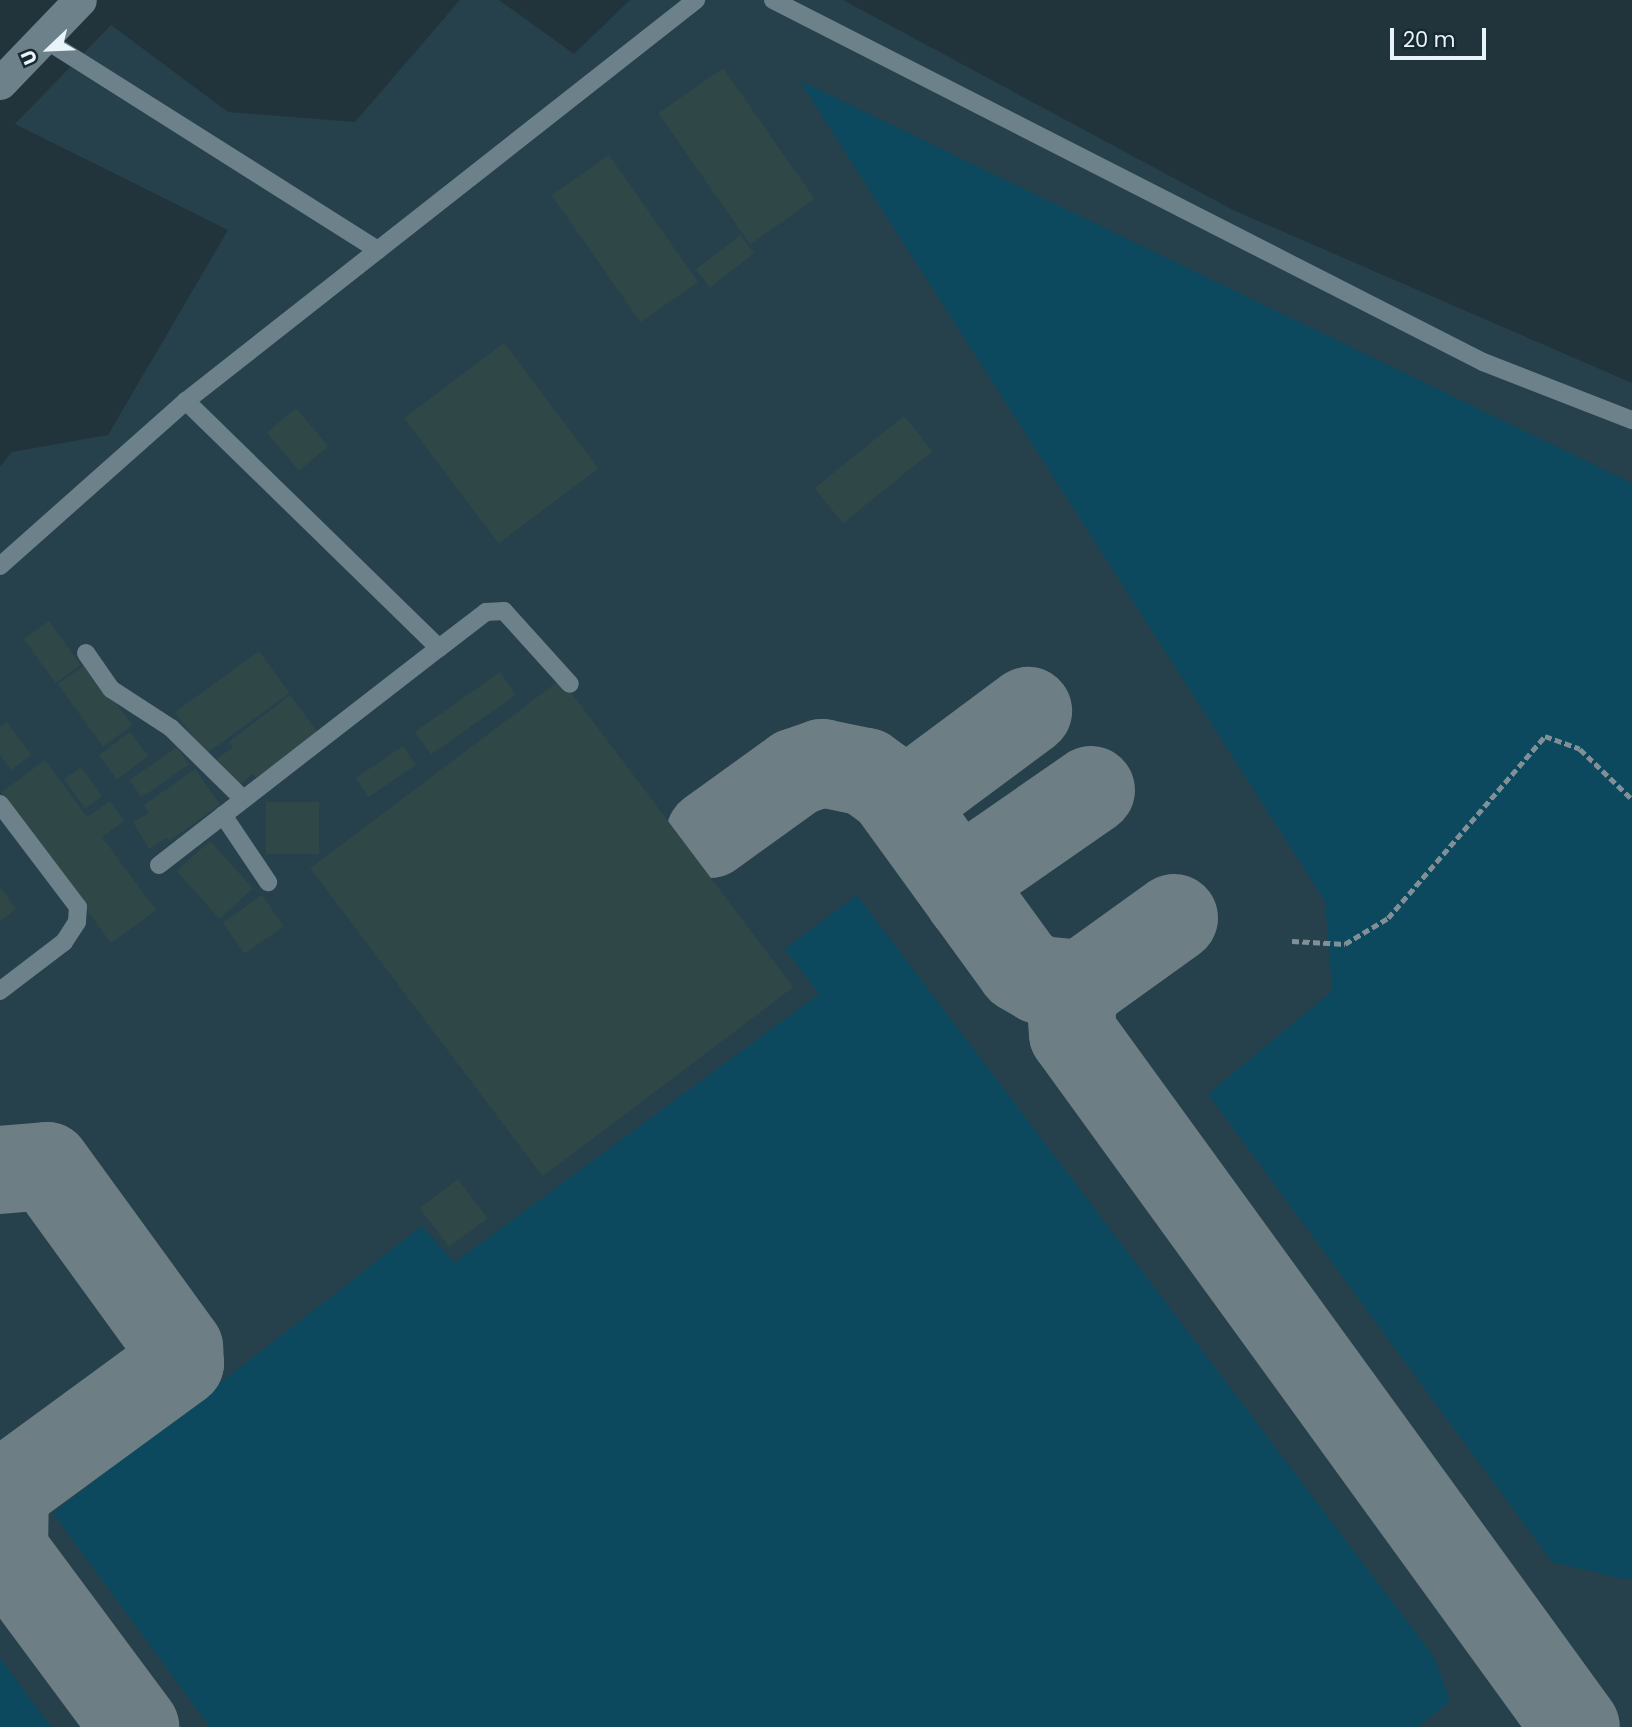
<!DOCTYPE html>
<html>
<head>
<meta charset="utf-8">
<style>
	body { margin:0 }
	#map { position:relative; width:1632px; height:1727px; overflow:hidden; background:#21343c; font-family:Poppins,sans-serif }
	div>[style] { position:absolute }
	.built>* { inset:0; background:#26414c }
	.green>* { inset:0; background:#0c495e }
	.taxiway>* { height:88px; margin:-44px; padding:0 44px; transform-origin:44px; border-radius:44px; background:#6e7e85 }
	.building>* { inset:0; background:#304748; transform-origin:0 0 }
	.path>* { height:4.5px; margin-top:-2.25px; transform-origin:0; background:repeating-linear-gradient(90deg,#819097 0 7px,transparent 0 10.5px) }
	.lane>* { height:18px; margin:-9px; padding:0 9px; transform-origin:9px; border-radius:9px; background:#6c818a }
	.street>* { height:33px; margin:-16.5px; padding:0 16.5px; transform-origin:16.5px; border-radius:16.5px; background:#6c818a }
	span { translate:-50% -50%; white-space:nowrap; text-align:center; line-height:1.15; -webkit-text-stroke:5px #172a31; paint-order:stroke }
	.north { position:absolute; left:14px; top:14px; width:70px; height:70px; -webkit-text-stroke:5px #172a31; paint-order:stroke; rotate:247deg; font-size:19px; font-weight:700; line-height:28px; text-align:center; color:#e9f4fa }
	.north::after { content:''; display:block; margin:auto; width:24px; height:32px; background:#e9f4fa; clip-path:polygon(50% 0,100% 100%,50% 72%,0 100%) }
	.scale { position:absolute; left:1390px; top:28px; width:96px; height:32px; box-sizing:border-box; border:4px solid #e9f4fa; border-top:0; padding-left:9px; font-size:21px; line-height:24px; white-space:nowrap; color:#e9f4fa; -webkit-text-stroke:5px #172a31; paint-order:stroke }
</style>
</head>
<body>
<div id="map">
	<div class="built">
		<i style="clip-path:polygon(460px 0,499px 0,574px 54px,630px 0,843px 0,1233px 210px,1632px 383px,1632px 1727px,0 1727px,0 467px,12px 452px,108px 435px,228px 230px,15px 124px,111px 25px,228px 112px,355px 122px)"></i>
	</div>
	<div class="green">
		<i style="clip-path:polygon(799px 80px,1632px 483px,1632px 1576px,1628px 1580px,1552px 1562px,1208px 1094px,1332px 991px,1325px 901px)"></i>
		<i style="clip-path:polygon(857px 895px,1435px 1658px,1450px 1701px,1418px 1727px,210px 1727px,53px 1513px,422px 1226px,454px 1263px,819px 994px,785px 949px)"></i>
		<i style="clip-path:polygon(0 1658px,51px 1727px,0 1727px)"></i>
	</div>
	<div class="taxiway">
		<i style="left:913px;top:818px;width:35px;rotate:-66deg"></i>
		<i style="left:927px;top:786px;width:126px;rotate:-36.6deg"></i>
		<i style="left:710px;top:834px;width:106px;rotate:-35.8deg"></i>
		<i style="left:796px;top:772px;width:28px;rotate:-19deg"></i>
		<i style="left:822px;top:763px;width:45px;rotate:11.6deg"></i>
		<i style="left:866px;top:772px;width:31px;rotate:36deg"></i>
		<i style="left:891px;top:790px;width:221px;rotate:54deg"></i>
		<i style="left:1021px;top:969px;width:22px;rotate:30deg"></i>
		<i style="left:1040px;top:980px;width:42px;rotate:5.4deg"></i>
		<i style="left:969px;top:898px;width:29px;rotate:-76deg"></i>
		<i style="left:976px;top:870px;width:140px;rotate:-34.8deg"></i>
		<i style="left:1174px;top:918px;width:113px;rotate:144.3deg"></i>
		<i style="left:1082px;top:984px;width:25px;rotate:117deg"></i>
		<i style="left:1071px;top:1006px;width:28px;rotate:86deg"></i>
		<i style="left:1073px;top:1034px;width:856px;rotate:54.03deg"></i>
		<i style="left:0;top:1170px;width:47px;rotate:-4.9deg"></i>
		<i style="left:47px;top:1166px;width:225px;rotate:54deg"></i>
		<i style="left:179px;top:1348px;width:15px;rotate:86deg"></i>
		<i style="left:180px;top:1363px;width:217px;rotate:143.8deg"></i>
		<i style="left:5px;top:1491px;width:60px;rotate:91deg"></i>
		<i style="left:4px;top:1551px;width:4px;rotate:-166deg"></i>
		<i style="left:0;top:1545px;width:227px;rotate:53.4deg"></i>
	</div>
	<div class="building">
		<i style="left:723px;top:68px;width:160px;height:79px;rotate:55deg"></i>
		<i style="left:609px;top:155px;width:155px;height:70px;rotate:55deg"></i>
		<i style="left:740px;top:235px;width:23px;height:56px;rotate:52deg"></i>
		<i style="left:504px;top:343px;width:157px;height:125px;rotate:53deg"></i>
		<i style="left:296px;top:408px;width:50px;height:38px;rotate:50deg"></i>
		<i style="left:904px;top:416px;width:45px;height:115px;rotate:51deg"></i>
		<i style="left:49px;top:621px;width:54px;height:31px;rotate:54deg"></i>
		<i style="left:259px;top:651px;width:52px;height:104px;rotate:54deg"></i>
		<i style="left:87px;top:663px;width:77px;height:36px;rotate:54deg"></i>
		<i style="left:500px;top:672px;width:28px;height:104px;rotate:55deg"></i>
		<i style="left:561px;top:679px;width:386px;height:314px;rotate:53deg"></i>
		<i style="clip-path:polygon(290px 695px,322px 738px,260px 784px,253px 774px,236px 787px,216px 760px,233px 747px,229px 742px)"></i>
		<i style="clip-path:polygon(7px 722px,31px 755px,11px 770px,0 755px,0 727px)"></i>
		<i style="left:130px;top:732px;width:30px;height:39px;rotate:53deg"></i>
		<i style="left:403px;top:746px;width:23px;height:57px;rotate:56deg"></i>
		<i style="left:177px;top:747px;width:21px;height:58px;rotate:55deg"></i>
		<i style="clip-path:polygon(45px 760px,87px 817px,110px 801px,124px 821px,102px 837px,156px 910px,111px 943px,1px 793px)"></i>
		<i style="left:81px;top:767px;width:36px;height:21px;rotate:54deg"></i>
		<i style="clip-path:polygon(195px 769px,220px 805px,169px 841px,167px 838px,149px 849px,133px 822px,149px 813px,144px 805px)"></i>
		<i style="left:266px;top:802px;width:53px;height:52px"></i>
		<i style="left:210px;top:841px;width:64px;height:45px;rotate:48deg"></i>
		<i style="clip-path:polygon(0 887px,16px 909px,0 921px)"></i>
		<i style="left:262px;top:895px;width:38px;height:48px;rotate:55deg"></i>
		<i style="left:458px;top:1179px;width:49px;height:48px;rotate:53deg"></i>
	</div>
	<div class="path">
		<i style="left:1292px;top:941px;width:53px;rotate:3.2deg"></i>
		<i style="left:1345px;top:944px;width:50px;rotate:-31.2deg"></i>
		<i style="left:1388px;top:918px;width:240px;rotate:-49.2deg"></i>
		<i style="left:1545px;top:736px;width:37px;rotate:20deg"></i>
		<i style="left:1580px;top:749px;width:72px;rotate:43.9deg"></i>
	</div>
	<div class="lane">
		<i style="left:773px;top:0;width:797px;rotate:27.02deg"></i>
		<i style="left:1483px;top:362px;width:160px;rotate:21.3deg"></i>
		<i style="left:44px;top:39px;width:395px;rotate:32.3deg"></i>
		<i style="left:0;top:566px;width:249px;rotate:-41.6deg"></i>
		<i style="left:186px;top:401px;width:649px;rotate:-38.18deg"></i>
		<i style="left:439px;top:648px;width:59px;rotate:-37.5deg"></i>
		<i style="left:486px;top:612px;width:18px;rotate:-3deg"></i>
		<i style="left:504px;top:611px;width:98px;rotate:47.9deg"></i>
		<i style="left:86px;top:653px;width:44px;rotate:55.2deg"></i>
		<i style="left:111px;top:689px;width:72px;rotate:33deg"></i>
		<i style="left:171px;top:728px;width:101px;rotate:44.6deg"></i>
		<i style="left:0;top:804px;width:129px;rotate:52.9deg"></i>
		<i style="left:78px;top:907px;width:15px;rotate:94deg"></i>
		<i style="left:77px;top:922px;width:24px;rotate:123deg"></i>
		<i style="left:64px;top:942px;width:81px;rotate:142.6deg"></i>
		<i style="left:223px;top:815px;width:81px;rotate:56.1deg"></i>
		<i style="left:159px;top:865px;width:354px;rotate:-37.8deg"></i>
		<i style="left:439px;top:648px;width:354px;rotate:-135.7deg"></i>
	</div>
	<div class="street">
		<i style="left:0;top:83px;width:115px;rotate:-46.1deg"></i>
	</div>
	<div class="north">U</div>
	<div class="scale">20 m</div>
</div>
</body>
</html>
